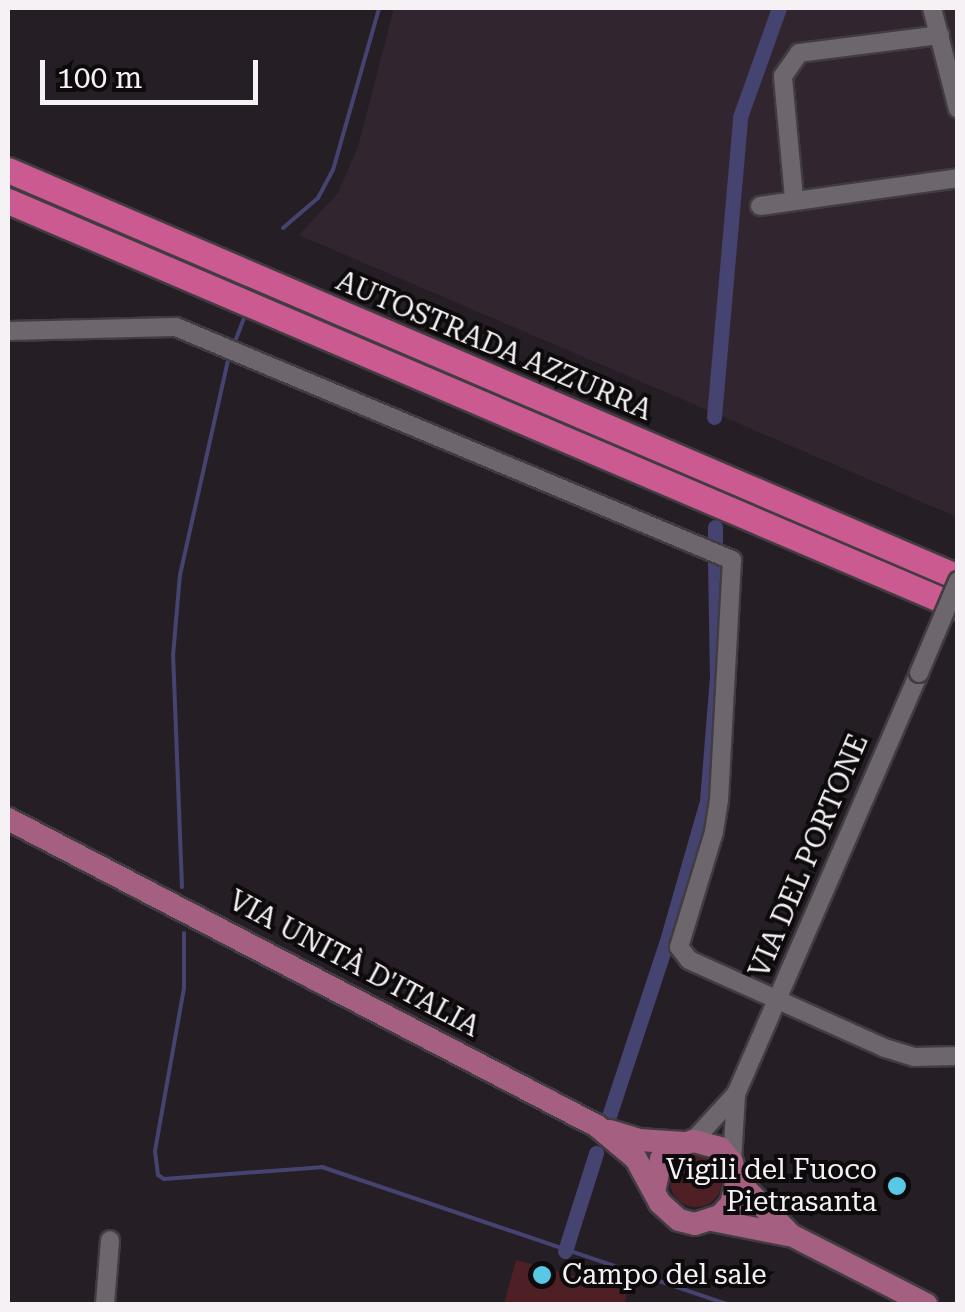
<!DOCTYPE html>
<html>
<head>
<meta charset="utf-8">
<style>
	body { margin:0 }
	#map { position:relative; width:965px; height:1312px; overflow:hidden; background:#251f25; font-family:"Roboto Serif",serif }
	div>[style] { position:absolute }
	.built>* { inset:0; background:#312630 }
	.green>* { inset:0; background:#4e1f24 }
	.round { border-radius:50% }
	.stream>* { height:4px; margin:-2px; padding:0 2px; transform-origin:2px; border-radius:2px; background:#454370 }
	.canal>* { height:15px; margin:-7.5px; padding:0 7.5px; transform-origin:7.5px; border-radius:7.5px; background:#454370 }
	.roads { filter:drop-shadow(2px 0 #413c41) drop-shadow(-2px 0 #413c41) drop-shadow(0 2px #413c41) drop-shadow(0 -2px #413c41) }
	.minor>* { height:18px; margin:-9px; padding:0 9px; transform-origin:9px; border-radius:9px; background:#6e666d }
	.major>* { height:22px; margin:-11px; padding:0 11px; transform-origin:11px; border-radius:11px; background:#a55f81 }
	.highway>* { height:25px; margin:-12.5px; padding:0 12.5px; transform-origin:12.5px; border-radius:12.5px; background:#ca5a8f }
	.bridges { filter:drop-shadow(2px 0 #413c41) drop-shadow(-2px 0 #413c41) drop-shadow(0 2px #413c41) drop-shadow(0 -2px #413c41) }
	.minor-bridge>* { height:18px; margin:-9px; padding:0 9px; transform-origin:9px; border-radius:9px; background:#6e666d }
	.dots>* { width:28px; height:28px; translate:-50% -50%; box-sizing:border-box; border:5px solid #0d0a0c; border-radius:50% }
	span { translate:-50% -50%; white-space:nowrap; text-align:center; line-height:1.15; -webkit-text-stroke:8px #0d0a0c; paint-order:stroke }
	.street-label { font-size:28px; color:#f5f1f5 }
	.poi-label { font-size:28px; color:#f5f1f5 }
	.right { translate:-100% -50%; text-align:right }
	.left { translate:0 -50%; text-align:left }
	.frame { position:absolute; inset:0; border:10px solid #f5f1f5; pointer-events:none }
	.scale { position:absolute; left:40px; top:60px; width:218px; height:45px; box-sizing:border-box; border:5px solid #f5f1f5; border-top:0; padding-left:12px; font-size:30px; line-height:35px; white-space:nowrap; color:#f5f1f5; -webkit-text-stroke:8px #0d0a0c; paint-order:stroke }
</style>
</head>
<body>
<div id="map">
	<div class="built">
		<i style="clip-path:polygon(394px 8px,957px 8px,957px 517px,299px 235px,338px 193px,358px 147px)"></i>
	</div>
	<div class="green">
		<i class="round" style="left:670px;top:1155px;width:52px;height:52px"></i>
		<i style="clip-path:polygon(516px 1260px,628px 1291px,624px 1304px,504px 1304px)"></i>
	</div>
	<div class="stream">
		<i style="left:283px;top:228px;width:46px;rotate:-40.6deg"></i>
		<i style="left:318px;top:198px;width:32px;rotate:-62deg"></i>
		<i style="left:333px;top:170px;width:168px;rotate:-74.1deg"></i>
		<i style="left:236px;top:339px;width:22px;rotate:-69deg"></i>
		<i style="left:182px;top:887px;width:231px;rotate:-92.2deg"></i>
		<i style="left:173px;top:656px;width:81px;rotate:-85.1deg"></i>
		<i style="left:180px;top:575px;width:225px;rotate:-77.4deg"></i>
		<i style="left:184px;top:933px;width:55px;rotate:90deg"></i>
		<i style="left:184px;top:988px;width:166px;rotate:100.1deg"></i>
		<i style="left:155px;top:1151px;width:24px;rotate:83deg"></i>
		<i style="left:158px;top:1175px;width:7px;rotate:34deg"></i>
		<i style="left:164px;top:1179px;width:158px;rotate:-4.3deg"></i>
		<i style="left:322px;top:1167px;width:427px;rotate:18.7deg"></i>
	</div>
	<div class="canal">
		<i style="left:714px;top:417px;width:301px;rotate:-85deg"></i>
		<i style="left:740px;top:117px;width:116px;rotate:-70.3deg"></i>
		<i style="left:715px;top:545px;width:18px;rotate:-90deg"></i>
		<i style="left:609px;top:1116px;width:181px;rotate:-71.7deg"></i>
		<i style="left:666px;top:944px;width:149px;rotate:-74deg"></i>
		<i style="left:707px;top:801px;width:123px;rotate:-85.4deg"></i>
		<i style="left:717px;top:678px;width:116px;rotate:-91deg"></i>
		<i style="left:565px;top:1251px;width:103px;rotate:-72.4deg"></i>
	</div>
	<div class="roads">
		<div class="minor">
			<i style="left:932px;top:8px;width:104px;rotate:75.6deg"></i>
			<i style="left:794px;top:198px;width:122px;rotate:-95.2deg"></i>
			<i style="left:783px;top:76px;width:28px;rotate:-55deg"></i>
			<i style="left:799px;top:53px;width:142px;rotate:-7.3deg"></i>
			<i style="left:760px;top:206px;width:200px;rotate:-8deg"></i>
			<i style="left:8px;top:331px;width:168px;rotate:-1.4deg"></i>
			<i style="left:176px;top:327px;width:603px;rotate:22.74deg"></i>
			<i style="left:732px;top:560px;width:240px;rotate:93.1deg"></i>
			<i style="left:719px;top:800px;width:32px;rotate:99deg"></i>
			<i style="left:714px;top:832px;width:120px;rotate:106.9deg"></i>
			<i style="left:679px;top:947px;width:16px;rotate:52deg"></i>
			<i style="left:689px;top:960px;width:215px;rotate:24.2deg"></i>
			<i style="left:885px;top:1048px;width:30px;rotate:17deg"></i>
			<i style="left:914px;top:1057px;width:44px;rotate:-1.3deg"></i>
			<i style="left:693px;top:1141px;width:64px;rotate:-47.5deg"></i>
			<i style="left:736px;top:1094px;width:459px;rotate:-66.5deg"></i>
			<i style="left:732px;top:1162px;width:68px;rotate:-86.6deg"></i>
			<i style="left:105px;top:1304px;width:64px;rotate:-85.5deg"></i>
		</div>
		<div class="major">
			<i style="left:8px;top:819px;width:664px;rotate:27.53deg"></i>
			<i style="left:597px;top:1126px;width:51px;rotate:40.2deg"></i>
			<i style="left:636px;top:1159px;width:50px;rotate:61.4deg"></i>
			<i style="left:660px;top:1203px;width:25px;rotate:42deg"></i>
			<i style="left:679px;top:1220px;width:16px;rotate:14deg"></i>
			<i style="left:695px;top:1224px;width:26px;rotate:-18deg"></i>
			<i style="left:720px;top:1216px;width:16px;rotate:-47deg"></i>
			<i style="left:731px;top:1204px;width:25px;rotate:-76deg"></i>
			<i style="left:737px;top:1180px;width:19px;rotate:-106deg"></i>
			<i style="left:732px;top:1162px;width:18px;rotate:-131deg"></i>
			<i style="left:720px;top:1148px;width:28px;rotate:-165deg"></i>
			<i style="left:693px;top:1141px;width:19px;rotate:162deg"></i>
			<i style="left:675px;top:1147px;width:18px;rotate:139deg"></i>
			<i style="left:661px;top:1159px;width:29px;rotate:102deg"></i>
			<i style="left:610px;top:1131px;width:30px;rotate:17deg"></i>
			<i style="left:639px;top:1140px;width:45px;rotate:3.8deg"></i>
			<i style="left:737px;top:1180px;width:77px;rotate:45.5deg"></i>
			<i style="left:791px;top:1235px;width:152px;rotate:27.1deg"></i>
			<i style="left:712px;top:1220px;width:77px;rotate:11.2deg"></i>
		</div>
		<div class="highway">
			<i style="left:8px;top:170px;width:1034px;rotate:23.19deg"></i>
			<i style="left:8px;top:201px;width:1033px;rotate:23.14deg"></i>
		</div>
	</div>
	<div class="bridges">
		<div class="minor-bridge">
			<i style="left:919px;top:673px;width:100px;rotate:-67deg"></i>
		</div>
	</div>
	<div class="dots">
		<i style="left:897px;top:1186px;background:#59c8e4"></i>
		<i style="left:542px;top:1275px;background:#59c8e4"></i>
	</div>
	<div class="street-label">
		<span style="left:494px;top:346px;rotate:23deg">AUTOSTRADA AZZURRA</span>
		<span style="left:809px;top:856px;rotate:-67deg">VIA DEL PORTONE</span>
		<span style="left:354px;top:964px;rotate:28deg">VIA UNITÀ D'ITALIA</span>
	</div>
	<div class="poi-label">
		<span class="right" style="left:877px;top:1186px">Vigili del Fuoco<br>Pietrasanta</span>
		<span class="left" style="left:562px;top:1275px">Campo del sale</span>
	</div>
	<div class="frame"></div>
	<div class="scale">100 m</div>
</div>
</body>
</html>
